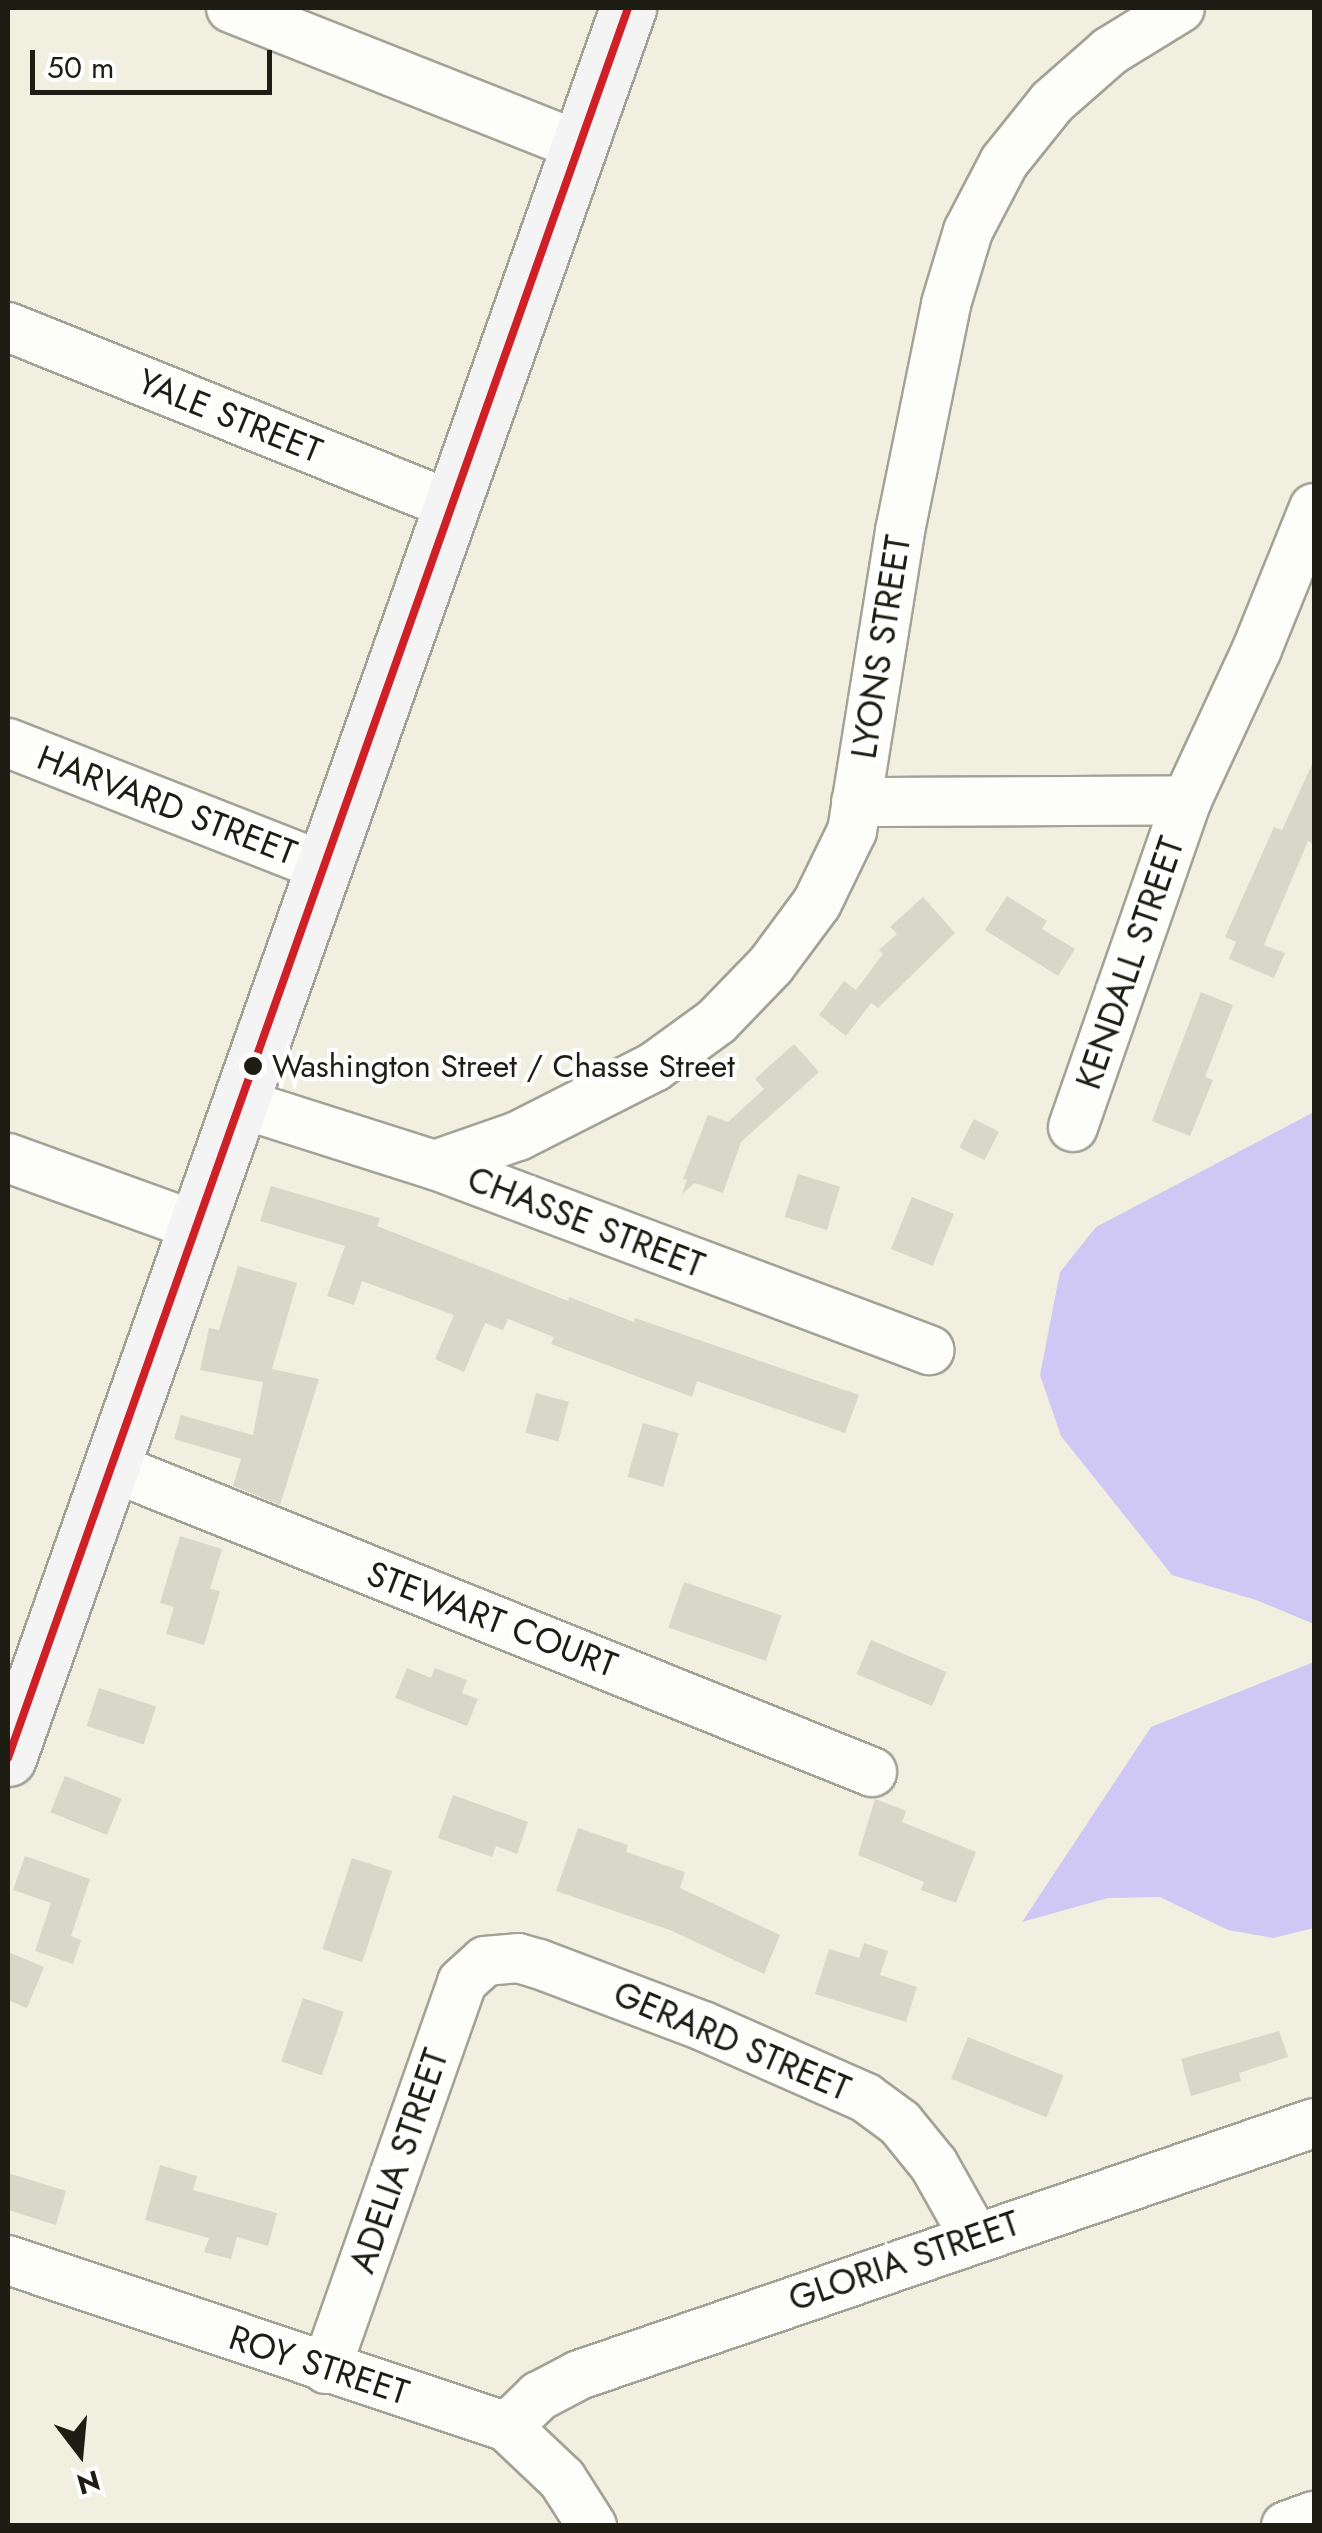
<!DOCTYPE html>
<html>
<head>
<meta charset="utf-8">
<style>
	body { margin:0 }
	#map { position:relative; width:1322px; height:2533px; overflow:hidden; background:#f1efe0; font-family:Jost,sans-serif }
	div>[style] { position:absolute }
	.water>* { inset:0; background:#cfc8f4 }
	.building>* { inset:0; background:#d8d7ca; transform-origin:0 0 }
	.roads { filter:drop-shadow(2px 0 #a3a296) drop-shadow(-2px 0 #a3a296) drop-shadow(0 2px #a3a296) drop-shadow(0 -2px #a3a296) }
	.minor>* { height:48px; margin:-24px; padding:0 24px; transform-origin:24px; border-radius:24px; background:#fdfdfa }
	.major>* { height:55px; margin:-27.5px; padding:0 27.5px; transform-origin:27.5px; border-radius:27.5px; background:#f4f4f5 }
	.bus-1>* { height:8px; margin:-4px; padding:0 4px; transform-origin:4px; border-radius:4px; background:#cf2027 }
	.dots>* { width:28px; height:28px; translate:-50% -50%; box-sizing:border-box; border:5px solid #fff; border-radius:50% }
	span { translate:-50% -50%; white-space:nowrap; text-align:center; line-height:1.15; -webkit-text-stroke:8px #fff; paint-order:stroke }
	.bus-label { font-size:32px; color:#1e1d13 }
	.left { translate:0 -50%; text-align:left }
	.street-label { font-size:35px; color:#1e1d13 }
	.frame { position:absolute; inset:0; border:10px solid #1e1d13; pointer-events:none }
	.north { position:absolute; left:30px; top:2403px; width:100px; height:100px; -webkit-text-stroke:8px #fff; paint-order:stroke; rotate:164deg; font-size:28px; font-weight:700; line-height:40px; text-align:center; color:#1e1d13 }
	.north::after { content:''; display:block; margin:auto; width:35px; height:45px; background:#1e1d13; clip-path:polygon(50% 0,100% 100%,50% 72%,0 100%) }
	.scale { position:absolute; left:30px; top:50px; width:242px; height:45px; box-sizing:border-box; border:5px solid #1e1d13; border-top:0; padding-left:12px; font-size:30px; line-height:35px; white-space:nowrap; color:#1e1d13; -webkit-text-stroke:8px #fff; paint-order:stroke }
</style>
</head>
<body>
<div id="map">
	<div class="water">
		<i style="clip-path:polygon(1314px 1112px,1314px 1624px,1256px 1600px,1172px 1575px,1061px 1436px,1040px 1375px,1060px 1272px,1096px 1227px)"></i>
		<i style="clip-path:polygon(1314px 1662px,1314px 1928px,1273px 1938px,1228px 1930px,1160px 1897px,1108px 1898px,1022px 1922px,1151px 1727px)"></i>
	</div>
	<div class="building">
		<i style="clip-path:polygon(1314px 760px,1314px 844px,1308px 841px,1264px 945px,1285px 953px,1274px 978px,1229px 959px,1236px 942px,1225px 937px,1274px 827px,1282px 830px)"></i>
		<i style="clip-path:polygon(1007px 896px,1047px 921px,1042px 929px,1075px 949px,1058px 976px,985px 930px)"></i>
		<i style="clip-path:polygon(923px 897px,955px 933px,878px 1008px,871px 1003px,846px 1036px,819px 1015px,844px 981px,856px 990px,883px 954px,879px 950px,897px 934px,890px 927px)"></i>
		<i style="clip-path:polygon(1201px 992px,1233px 1005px,1205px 1077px,1213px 1080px,1190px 1136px,1152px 1121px)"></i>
		<i style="clip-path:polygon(794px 1044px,819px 1072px,741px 1142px,723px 1193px,695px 1183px,682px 1194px,687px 1180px,683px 1179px,708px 1115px,728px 1122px,764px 1089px,755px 1079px)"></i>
		<i style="left:974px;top:1119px;width:28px;height:32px;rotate:27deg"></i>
		<i style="left:798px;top:1174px;width:44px;height:45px;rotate:17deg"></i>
		<i style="clip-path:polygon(271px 1186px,380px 1218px,377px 1226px,568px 1301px,569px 1297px,634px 1322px,635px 1318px,859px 1395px,845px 1433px,697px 1381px,692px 1397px,551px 1344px,554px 1337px,508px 1319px,503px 1330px,485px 1323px,464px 1372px,435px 1359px,454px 1315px,362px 1281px,354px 1305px,327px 1296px,345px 1246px,260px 1221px)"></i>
		<i style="left:912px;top:1197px;width:45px;height:56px;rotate:22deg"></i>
		<i style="clip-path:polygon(238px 1266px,297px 1283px,272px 1369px,319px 1379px,280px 1505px,233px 1486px,241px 1459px,174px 1439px,181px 1415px,253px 1435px,263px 1382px,200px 1370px,209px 1328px,219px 1330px)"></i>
		<i style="left:536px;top:1393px;width:34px;height:41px;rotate:15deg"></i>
		<i style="left:643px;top:1423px;width:37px;height:56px;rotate:16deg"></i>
		<i style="clip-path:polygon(180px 1536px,222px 1549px,210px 1589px,220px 1591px,204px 1645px,166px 1634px,174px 1607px,160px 1603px)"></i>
		<i style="left:684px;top:1582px;width:103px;height:48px;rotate:19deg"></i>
		<i style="left:871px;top:1640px;width:82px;height:37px;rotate:23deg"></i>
		<i style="clip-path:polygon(407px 1668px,431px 1678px,435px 1668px,467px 1680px,462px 1693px,478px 1699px,467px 1726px,395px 1698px)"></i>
		<i style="left:99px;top:1688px;width:60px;height:40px;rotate:18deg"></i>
		<i style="left:65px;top:1776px;width:61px;height:39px;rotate:22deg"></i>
		<i style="clip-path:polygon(453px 1795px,528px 1822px,517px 1854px,496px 1846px,492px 1857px,438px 1838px)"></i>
		<i style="clip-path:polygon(875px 1799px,906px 1811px,902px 1822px,976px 1852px,956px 1903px,921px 1890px,924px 1882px,858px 1855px)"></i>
		<i style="clip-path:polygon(578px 1828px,628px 1845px,626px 1852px,685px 1872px,680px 1888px,780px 1935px,764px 1974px,670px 1930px,556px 1891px)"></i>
		<i style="clip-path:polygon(25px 1856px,90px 1879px,71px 1936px,81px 1940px,73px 1964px,35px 1951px,51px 1903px,13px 1890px)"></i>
		<i style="left:352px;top:1858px;width:42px;height:96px;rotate:18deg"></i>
		<i style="clip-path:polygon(864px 1943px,888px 1951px,880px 1975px,917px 1987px,906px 2022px,815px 1994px,829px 1949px,859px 1958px)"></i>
		<i style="clip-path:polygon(8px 1952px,44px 1967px,27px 2008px,8px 2000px)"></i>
		<i style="left:303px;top:1998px;width:43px;height:67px;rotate:19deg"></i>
		<i style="clip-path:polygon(1279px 2031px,1288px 2057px,1239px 2073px,1241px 2081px,1191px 2096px,1181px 2059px)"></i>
		<i style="left:968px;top:2037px;width:103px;height:45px;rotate:22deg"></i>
		<i style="clip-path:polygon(160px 2165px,197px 2176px,193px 2190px,277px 2213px,268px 2246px,237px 2237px,231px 2259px,204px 2252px,209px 2238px,145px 2220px)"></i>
		<i style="clip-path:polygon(8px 2173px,66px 2191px,56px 2225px,8px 2210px)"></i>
	</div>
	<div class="roads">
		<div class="minor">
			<i style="left:231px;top:8px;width:375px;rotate:21.6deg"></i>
			<i style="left:8px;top:327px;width:480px;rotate:21.9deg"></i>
			<i style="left:8px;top:743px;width:343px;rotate:21.4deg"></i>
			<i style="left:856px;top:802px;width:331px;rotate:-0.3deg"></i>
			<i style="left:239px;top:1103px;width:206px;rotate:17.6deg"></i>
			<i style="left:435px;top:1165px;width:528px;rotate:20.53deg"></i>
			<i style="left:1073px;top:1127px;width:346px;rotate:-70.8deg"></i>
			<i style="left:1187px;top:800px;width:166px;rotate:-65.1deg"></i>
			<i style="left:1257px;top:649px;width:152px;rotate:-68deg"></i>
			<i style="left:8px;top:1158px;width:200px;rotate:19.9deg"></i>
			<i style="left:435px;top:1165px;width:88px;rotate:-19.3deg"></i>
			<i style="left:518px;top:1136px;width:153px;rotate:-26.9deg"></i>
			<i style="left:654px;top:1067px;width:78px;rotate:-36.1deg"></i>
			<i style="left:717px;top:1021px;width:78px;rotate:-46deg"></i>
			<i style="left:771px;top:965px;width:77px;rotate:-53.4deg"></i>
			<i style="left:817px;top:903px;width:80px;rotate:-64.1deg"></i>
			<i style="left:852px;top:831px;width:304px;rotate:-80.9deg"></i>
			<i style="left:900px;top:531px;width:232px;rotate:-78.5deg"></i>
			<i style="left:946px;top:304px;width:76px;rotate:-73.2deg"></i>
			<i style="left:968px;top:231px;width:78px;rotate:-62.4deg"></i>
			<i style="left:1004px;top:162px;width:77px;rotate:-51.3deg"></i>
			<i style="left:1052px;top:102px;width:77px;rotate:-41.3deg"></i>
			<i style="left:1110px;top:51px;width:82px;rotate:-31.6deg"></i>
			<i style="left:112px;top:1467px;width:819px;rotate:21.87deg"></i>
			<i style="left:8px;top:2260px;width:526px;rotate:18.5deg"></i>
			<i style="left:507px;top:2427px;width:76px;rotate:43.4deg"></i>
			<i style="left:562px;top:2479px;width:56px;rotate:57.4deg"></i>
			<i style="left:326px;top:2369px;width:410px;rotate:-70.6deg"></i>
			<i style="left:462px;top:1982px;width:31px;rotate:-42deg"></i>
			<i style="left:485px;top:1961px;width:33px;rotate:-5deg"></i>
			<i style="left:518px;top:1958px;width:22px;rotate:16deg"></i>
			<i style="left:539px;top:1964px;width:175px;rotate:20.7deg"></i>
			<i style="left:703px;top:2026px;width:178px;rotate:23.8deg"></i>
			<i style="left:866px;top:2098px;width:42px;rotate:36.3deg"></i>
			<i style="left:900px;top:2123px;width:54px;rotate:51deg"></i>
			<i style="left:934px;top:2165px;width:81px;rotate:60.6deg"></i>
			<i style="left:507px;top:2427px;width:45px;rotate:-44.1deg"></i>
			<i style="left:539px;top:2396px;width:45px;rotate:-27.7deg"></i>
			<i style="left:579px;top:2375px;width:777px;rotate:-18.92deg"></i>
			<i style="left:1286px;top:2526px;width:30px;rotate:-20deg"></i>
		</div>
		<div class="major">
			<i style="left:8px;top:1758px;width:1857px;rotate:-70.49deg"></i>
		</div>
	</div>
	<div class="bus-1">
		<i style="left:8px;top:1758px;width:1857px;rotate:-70.49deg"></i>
	</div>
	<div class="dots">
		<i style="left:253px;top:1066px;background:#1e1d13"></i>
	</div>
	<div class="bus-label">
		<span class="left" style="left:272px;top:1066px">Washington Street / Chasse Street</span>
	</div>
	<div class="street-label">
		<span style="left:230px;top:416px;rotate:22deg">YALE STREET</span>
		<span style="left:881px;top:647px;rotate:-81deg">LYONS STREET</span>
		<span style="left:167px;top:805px;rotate:21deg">HARVARD STREET</span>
		<span style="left:1130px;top:963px;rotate:-71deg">KENDALL STREET</span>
		<span style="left:586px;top:1222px;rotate:21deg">CHASSE STREET</span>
		<span style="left:492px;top:1619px;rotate:21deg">STEWART COURT</span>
		<span style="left:732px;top:2041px;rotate:23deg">GERARD STREET</span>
		<span style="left:399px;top:2161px;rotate:-71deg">ADELIA STREET</span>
		<span style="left:904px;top:2261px;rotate:-19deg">GLORIA STREET</span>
		<span style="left:319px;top:2365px;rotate:18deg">ROY STREET</span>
	</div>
	<div class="frame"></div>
	<div class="north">N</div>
	<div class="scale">50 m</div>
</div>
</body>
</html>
